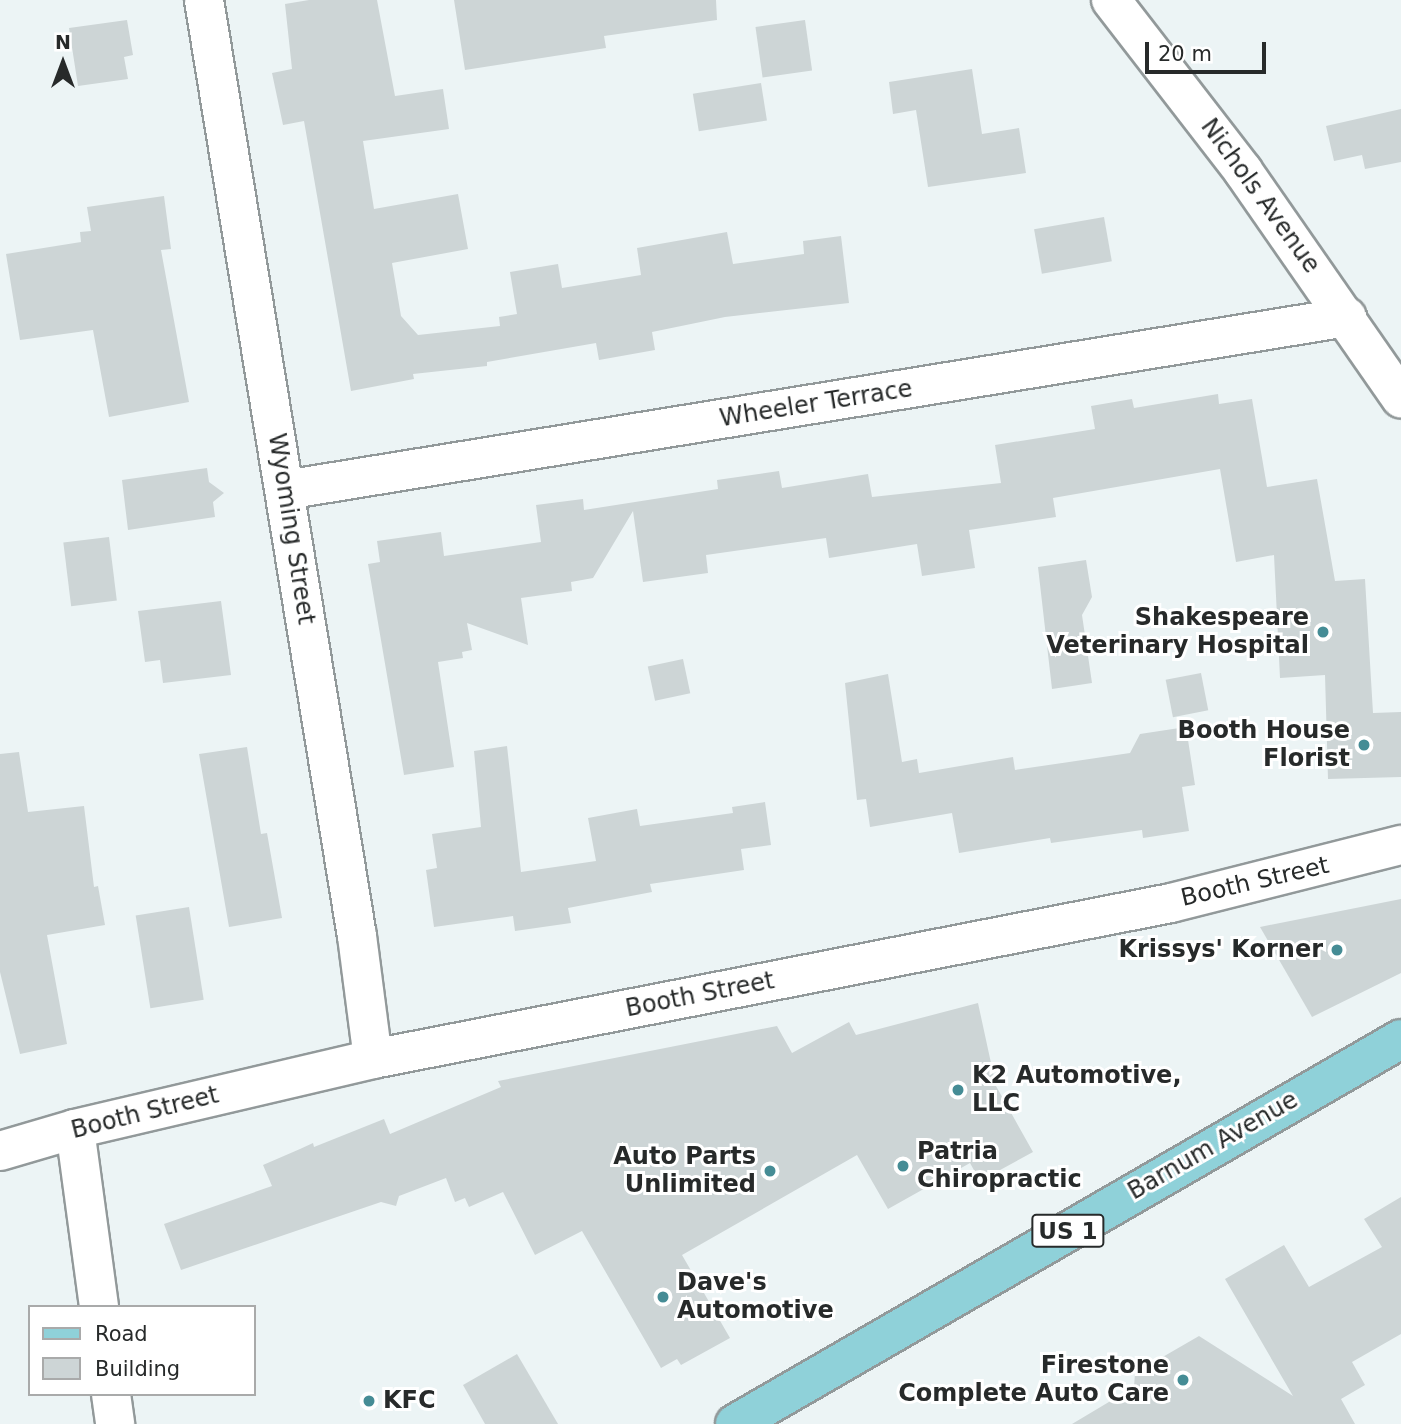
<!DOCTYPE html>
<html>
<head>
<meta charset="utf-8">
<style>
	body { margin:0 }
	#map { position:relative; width:1401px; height:1424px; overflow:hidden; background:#ecf4f5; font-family:"DejaVu Sans",sans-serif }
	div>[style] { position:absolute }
	.building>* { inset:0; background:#cdd5d6; transform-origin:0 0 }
	.roads { filter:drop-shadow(2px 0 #92999a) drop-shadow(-2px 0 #92999a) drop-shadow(0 2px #92999a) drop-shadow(0 -2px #92999a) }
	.street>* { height:38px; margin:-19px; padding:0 19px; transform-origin:19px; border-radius:19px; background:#fff }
	.secondary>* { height:38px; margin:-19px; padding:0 19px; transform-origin:19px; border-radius:19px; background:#fff }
	.primary>* { height:38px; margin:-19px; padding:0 19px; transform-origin:19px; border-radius:19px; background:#8fd1d9 }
	.dots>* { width:19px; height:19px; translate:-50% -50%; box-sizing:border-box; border:4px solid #fff; border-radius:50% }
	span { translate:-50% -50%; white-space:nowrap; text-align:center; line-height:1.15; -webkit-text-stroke:6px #fff; paint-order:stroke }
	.shield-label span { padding:2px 5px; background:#fff; border:2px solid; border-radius:5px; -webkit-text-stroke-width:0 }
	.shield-label { font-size:23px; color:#272a2a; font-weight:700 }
	.street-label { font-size:24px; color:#272a2a }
	.poi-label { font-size:24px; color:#272a2a; font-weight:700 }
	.right { translate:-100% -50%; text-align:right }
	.left { translate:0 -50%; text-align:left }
	.legend { position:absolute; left:28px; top:1305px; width:228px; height:91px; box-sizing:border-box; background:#fff; border:2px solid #a9aaaa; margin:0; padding:9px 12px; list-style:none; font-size:21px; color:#272a2a }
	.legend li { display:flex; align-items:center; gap:14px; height:35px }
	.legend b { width:35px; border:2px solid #a9aaaa }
	.north { position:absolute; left:28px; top:28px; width:70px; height:70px; -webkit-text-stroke:5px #fff; paint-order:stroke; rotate:0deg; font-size:19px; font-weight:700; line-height:28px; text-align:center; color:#272a2a }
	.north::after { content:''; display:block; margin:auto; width:24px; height:32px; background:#272a2a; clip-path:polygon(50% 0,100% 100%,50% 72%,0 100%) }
	.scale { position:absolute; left:1145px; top:42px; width:121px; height:32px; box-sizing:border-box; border:4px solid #272a2a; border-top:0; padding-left:9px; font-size:21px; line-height:24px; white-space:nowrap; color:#272a2a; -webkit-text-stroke:5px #fff; paint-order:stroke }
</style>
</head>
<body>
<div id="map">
	<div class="building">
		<i style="clip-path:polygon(309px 0,377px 0,395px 96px,443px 89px,449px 129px,363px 141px,374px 209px,458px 194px,468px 249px,392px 263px,401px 316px,418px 335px,500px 326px,499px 317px,517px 314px,510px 272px,558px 264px,562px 288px,641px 275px,637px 248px,727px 232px,733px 264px,804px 254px,803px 241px,841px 236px,849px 303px,725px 317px,652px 332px,655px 350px,599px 360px,596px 343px,487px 362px,487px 366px,413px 374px,414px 379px,351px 391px,304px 121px,283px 125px,272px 73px,292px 69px,285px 4px)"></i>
		<i style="clip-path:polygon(454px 0,716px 0,717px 20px,604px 36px,606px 48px,465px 70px)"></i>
		<i style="clip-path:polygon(127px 20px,133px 55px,124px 57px,128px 79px,78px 86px,69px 28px)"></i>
		<i style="left:805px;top:20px;width:51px;height:50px;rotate:82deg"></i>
		<i style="clip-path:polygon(972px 69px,982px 134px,1019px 128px,1026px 173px,928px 187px,916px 110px,893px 114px,889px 82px)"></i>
		<i style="left:761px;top:83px;width:38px;height:69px;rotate:81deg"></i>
		<i style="clip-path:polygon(1401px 109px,1401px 162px,1365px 169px,1362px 155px,1334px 161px,1326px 126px)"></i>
		<i style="clip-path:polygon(164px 196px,171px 249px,161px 250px,189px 402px,109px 417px,93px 330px,20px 340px,6px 254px,81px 242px,80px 232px,91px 231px,87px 207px)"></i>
		<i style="left:1104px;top:217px;width:45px;height:71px;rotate:80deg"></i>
		<i style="clip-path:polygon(1218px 394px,1219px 404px,1252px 399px,1267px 487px,1317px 479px,1335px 581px,1365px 579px,1373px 713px,1401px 712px,1401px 777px,1328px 779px,1325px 675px,1280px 678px,1274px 555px,1236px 562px,1220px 469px,1053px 498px,1056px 517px,969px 530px,975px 568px,922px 576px,917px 544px,829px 558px,826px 538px,706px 555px,708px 573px,643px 582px,633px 511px,593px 578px,571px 582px,572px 591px,521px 598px,528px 645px,467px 623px,472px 650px,462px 652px,463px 658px,438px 662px,454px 767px,404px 775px,368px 564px,380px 562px,377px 541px,441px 532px,444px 556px,541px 542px,536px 505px,583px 499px,584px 510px,718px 489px,717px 480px,779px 471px,782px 488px,868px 474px,872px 497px,1001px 483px,995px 445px,1095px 429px,1091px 406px,1132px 399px,1134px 408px)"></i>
		<i style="clip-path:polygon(207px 468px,209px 482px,224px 493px,213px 502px,215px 517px,128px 530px,122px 480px)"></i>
		<i style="left:109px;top:537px;width:64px;height:46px;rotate:83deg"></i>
		<i style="clip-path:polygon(1086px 560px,1092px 597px,1082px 615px,1092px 683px,1052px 689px,1038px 567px)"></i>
		<i style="clip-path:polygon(221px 601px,231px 675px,163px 683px,160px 660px,145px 662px,138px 611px)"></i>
		<i style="left:683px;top:659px;width:35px;height:36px;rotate:78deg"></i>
		<i style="left:1201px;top:673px;width:38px;height:36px;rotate:79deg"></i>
		<i style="clip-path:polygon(888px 674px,902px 762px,917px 759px,919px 773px,1013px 757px,1015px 770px,1130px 753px,1140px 734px,1186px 727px,1195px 785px,1182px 787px,1189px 831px,1143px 838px,1142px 830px,1051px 843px,1050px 838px,959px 853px,952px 813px,870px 827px,866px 799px,857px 800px,845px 683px)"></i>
		<i style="clip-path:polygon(507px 746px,521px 872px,596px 861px,588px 818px,637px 809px,640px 826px,733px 813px,732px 807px,765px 802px,771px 845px,741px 849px,744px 870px,650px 884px,652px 892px,568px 908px,571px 923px,515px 931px,513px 916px,434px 927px,426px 870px,437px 868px,432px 834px,481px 827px,474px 751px)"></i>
		<i style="clip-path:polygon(247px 747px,261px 834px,267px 833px,282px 918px,229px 927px,199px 754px)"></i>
		<i style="clip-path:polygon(19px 752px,28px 812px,84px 806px,94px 887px,98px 886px,105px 925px,47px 935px,67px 1044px,20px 1054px,0 972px,0 754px)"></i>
		<i style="clip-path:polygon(1401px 899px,1401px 973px,1312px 1017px,1260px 927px)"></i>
		<i style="left:189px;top:907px;width:94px;height:54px;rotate:81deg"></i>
		<i style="clip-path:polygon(978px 1003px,996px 1086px,1033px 1152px,980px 1181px,970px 1163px,888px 1209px,857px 1155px,682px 1255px,730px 1338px,681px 1365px,677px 1359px,661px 1368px,582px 1231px,535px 1255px,503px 1192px,469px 1207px,465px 1198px,455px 1202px,446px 1178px,399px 1196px,396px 1206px,381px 1202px,181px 1270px,164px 1224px,272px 1186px,263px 1165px,300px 1149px,313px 1143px,314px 1147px,384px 1119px,390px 1134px,501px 1087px,498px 1081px,777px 1026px,792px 1053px,849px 1022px,856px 1035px)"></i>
		<i style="clip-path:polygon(1401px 1197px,1401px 1334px,1352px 1362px,1365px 1385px,1341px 1399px,1355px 1424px,1072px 1424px,1134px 1387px,1135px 1373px,1199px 1336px,1293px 1396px,1225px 1279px,1284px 1245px,1309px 1287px,1382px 1247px,1364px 1219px)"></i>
		<i style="clip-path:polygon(517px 1354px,558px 1424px,485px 1424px,463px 1385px)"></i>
	</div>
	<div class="roads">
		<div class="street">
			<i style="left:204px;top:0;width:948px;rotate:80.72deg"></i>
			<i style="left:357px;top:936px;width:124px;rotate:82.6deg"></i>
			<i style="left:285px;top:490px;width:1076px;rotate:-9.25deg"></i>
			<i style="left:75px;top:1129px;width:180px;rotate:82.3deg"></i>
			<i style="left:0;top:1151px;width:78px;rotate:-16.3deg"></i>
			<i style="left:75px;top:1129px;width:306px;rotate:-13.2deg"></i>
			<i style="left:373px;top:1059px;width:813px;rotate:-11.06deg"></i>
			<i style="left:1171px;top:903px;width:237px;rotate:-14.2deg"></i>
			<i style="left:111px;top:1394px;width:30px;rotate:82deg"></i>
		</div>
		<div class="secondary">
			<i style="left:1111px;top:0;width:216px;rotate:52.3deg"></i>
			<i style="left:1243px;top:171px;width:277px;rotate:55.2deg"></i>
		</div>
		<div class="primary">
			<i style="left:735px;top:1424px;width:769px;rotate:-30.03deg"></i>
		</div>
	</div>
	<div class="dots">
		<i style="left:1323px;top:632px;background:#458c95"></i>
		<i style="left:1364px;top:745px;background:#458c95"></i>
		<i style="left:1337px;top:950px;background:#458c95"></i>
		<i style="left:958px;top:1090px;background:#458c95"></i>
		<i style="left:903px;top:1166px;background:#458c95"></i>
		<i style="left:770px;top:1171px;background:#458c95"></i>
		<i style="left:663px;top:1297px;background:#458c95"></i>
		<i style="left:1183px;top:1380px;background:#458c95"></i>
		<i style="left:369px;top:1401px;background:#458c95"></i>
	</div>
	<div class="shield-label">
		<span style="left:1068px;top:1231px">US 1</span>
	</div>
	<div class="street-label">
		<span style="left:1260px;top:196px;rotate:54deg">Nichols Avenue</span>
		<span style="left:816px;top:404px;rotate:-9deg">Wheeler Terrace</span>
		<span style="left:291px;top:529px;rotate:81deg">Wyoming Street</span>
		<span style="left:1255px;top:882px;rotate:-13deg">Booth Street</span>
		<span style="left:700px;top:995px;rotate:-11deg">Booth Street</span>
		<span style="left:145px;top:1113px;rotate:-14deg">Booth Street</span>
		<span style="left:1213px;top:1146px;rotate:-30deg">Barnum Avenue</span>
	</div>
	<div class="poi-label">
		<span class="right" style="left:1309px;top:632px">Shakespeare<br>Veterinary Hospital</span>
		<span class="right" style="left:1350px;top:745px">Booth House<br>Florist</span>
		<span class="right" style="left:1323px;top:950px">Krissys' Korner</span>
		<span class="left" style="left:972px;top:1090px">K2 Automotive,<br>LLC</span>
		<span class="left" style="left:917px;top:1166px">Patria<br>Chiropractic</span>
		<span class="right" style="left:756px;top:1171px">Auto Parts<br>Unlimited</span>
		<span class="left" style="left:677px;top:1297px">Dave's<br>Automotive</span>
		<span class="right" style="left:1169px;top:1380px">Firestone<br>Complete Auto Care</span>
		<span class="left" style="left:383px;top:1401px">KFC</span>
	</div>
	<ul class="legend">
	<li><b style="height:9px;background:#8fd1d9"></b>Road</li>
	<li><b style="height:19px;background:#cdd5d6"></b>Building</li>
	</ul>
	<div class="north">N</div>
	<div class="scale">20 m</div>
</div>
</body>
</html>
